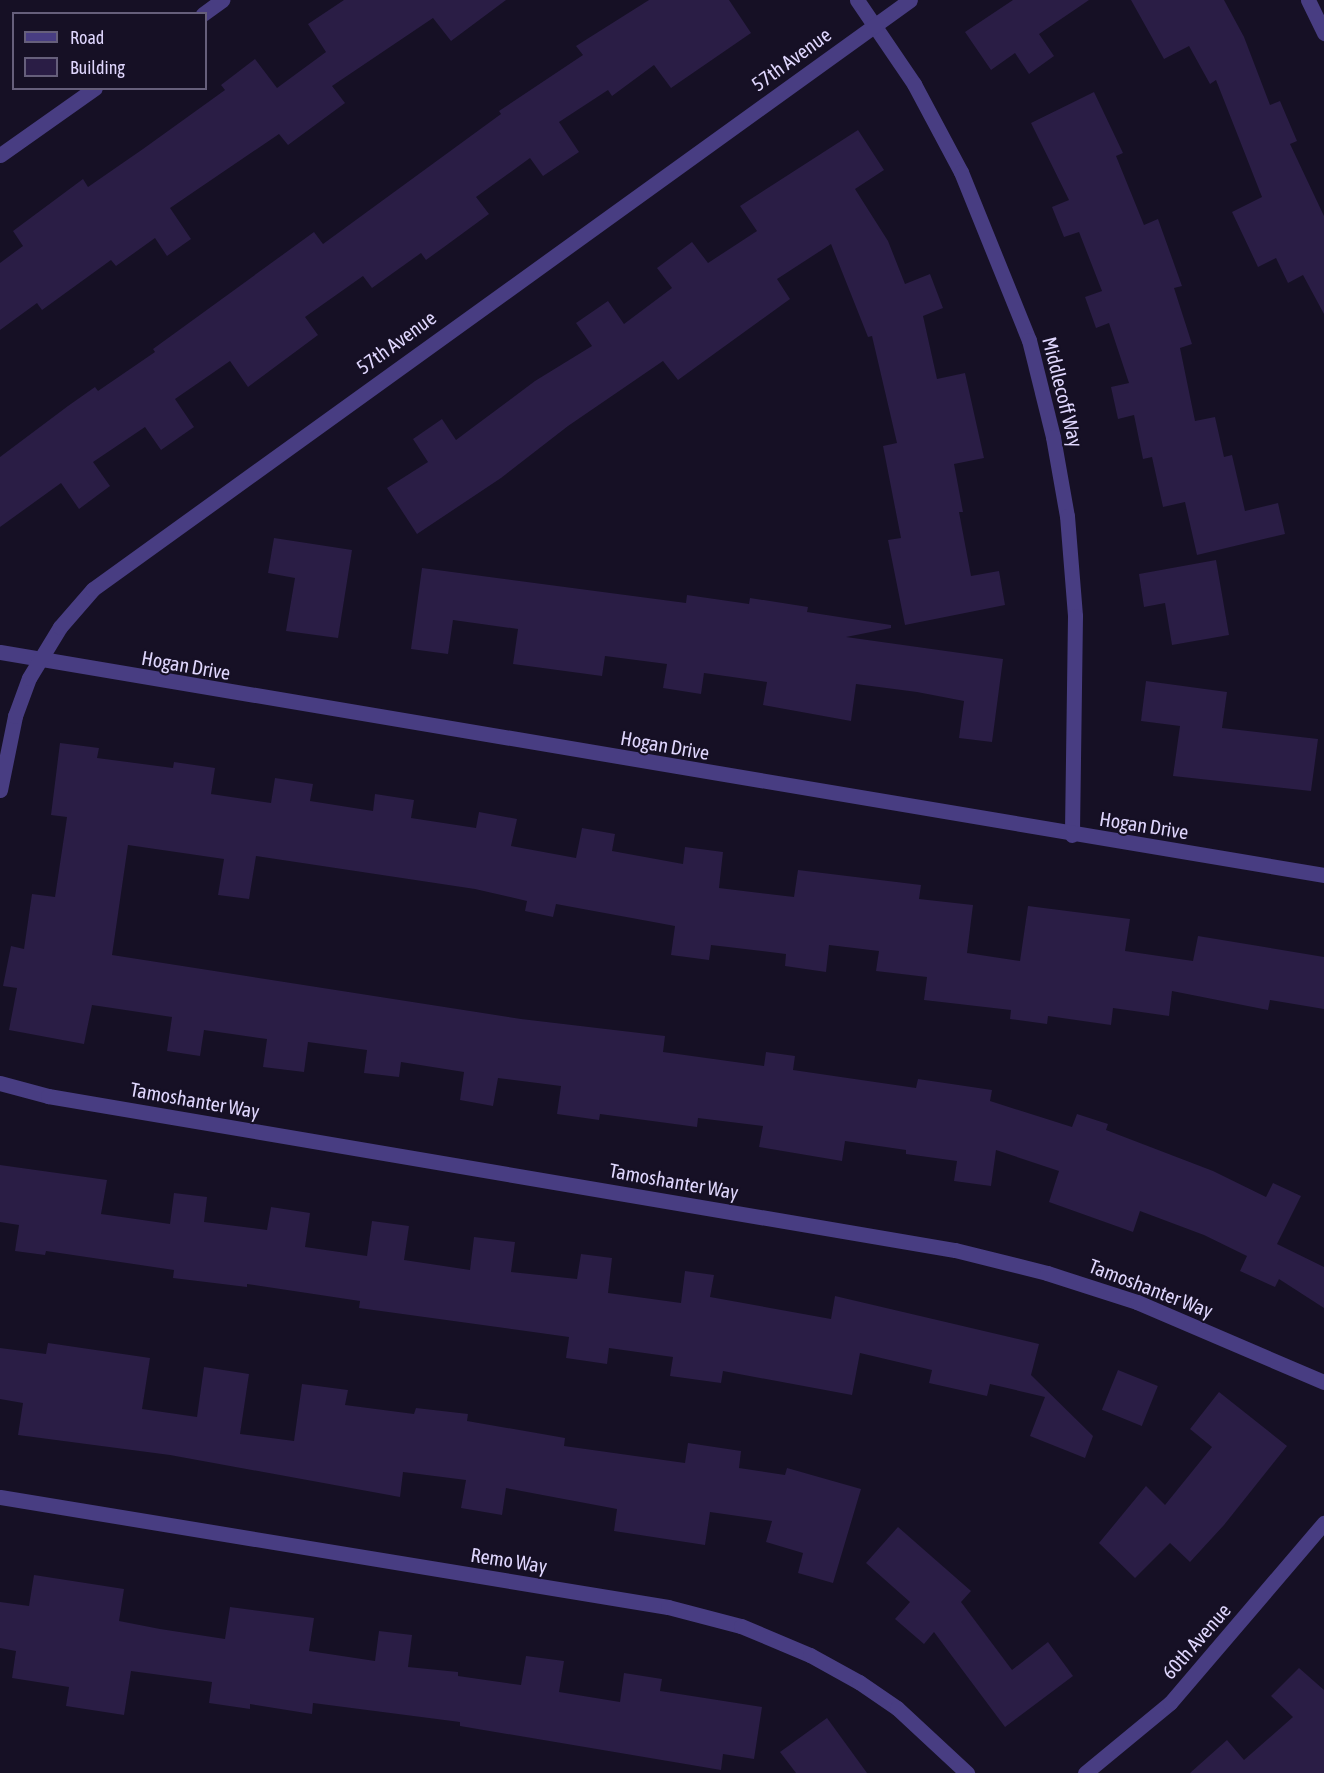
<!DOCTYPE html>
<html>
<head>
<meta charset="utf-8">
<style>
	body { margin:0 }
	#map { position:relative; width:1324px; height:1773px; overflow:hidden; background:#161025; font-family:"Asap Condensed",sans-serif }
	div>[style] { position:absolute }
	.building>* { inset:0; background:#2a1d45; transform-origin:0 0 }
	.street>* { height:15px; margin:-7.5px; padding:0 7.5px; transform-origin:7.5px; border-radius:7.5px; background:#483d82 }
	span { translate:-50% -50%; white-space:nowrap; text-align:center; line-height:1.15; -webkit-text-stroke:4.5px #161025; paint-order:stroke }
	.street-label { font-size:20px; color:#dfd6fd }
	.legend { position:absolute; left:12px; top:12px; width:195px; height:78px; box-sizing:border-box; background:#161025; border:2px solid #665f7b; margin:0; padding:8px 10px; list-style:none; font-size:18px; color:#dfd6fd }
	.legend li { display:flex; align-items:center; gap:12px; height:30px }
	.legend b { width:30px; border:2px solid #665f7b }
</style>
</head>
<body>
<div id="map">
	<div class="building">
		<i style="clip-path:polygon(344px 0,506px 0,451px 41px,433px 18px,332px 86px,345px 103px,288px 145px,279px 134px,170px 208px,191px 239px,167px 256px,155px 238px,116px 266px,111px 260px,42px 310px,37px 303px,0 330px,0 263px,23px 246px,13px 231px,83px 179px,88px 187px,143px 149px,225px 90px,221px 85px,255px 59px,277px 88px,326px 52px,308px 24px)"></i>
		<i style="clip-path:polygon(649px 0,729px 0,751px 33px,671px 88px,654px 65px,612px 96px,608px 90px,559px 122px,579px 152px,543px 176px,530px 158px,476px 197px,489px 214px,444px 247px,426px 260px,421px 253px,372px 288px,363px 276px,305px 317px,318px 335px,248px 387px,230px 361px,175px 399px,194px 427px,161px 450px,145px 427px,93px 462px,110px 486px,79px 509px,61px 483px,0 527px,0 457px,68px 406px,95px 387px,98px 391px,155px 352px,153px 349px,314px 232px,323px 244px,501px 114px,499px 111px,583px 55px,576px 46px)"></i>
		<i style="clip-path:polygon(1013px 0,1089px 0,1039px 34px,1054px 56px,1029px 74px,1015px 53px,991px 70px,965px 32px)"></i>
		<i style="clip-path:polygon(1131px 0,1224px 0,1244px 37px,1270px 105px,1280px 101px,1297px 141px,1290px 144px,1324px 216px,1324px 314px,1303px 275px,1288px 283px,1276px 258px,1258px 267px,1232px 212px,1262px 197px,1216px 80px,1210px 84px,1189px 46px,1164px 59px)"></i>
		<i style="clip-path:polygon(1094px 92px,1123px 153px,1116px 156px,1144px 225px,1158px 219px,1182px 286px,1174px 288px,1192px 344px,1180px 348px,1195px 421px,1215px 417px,1224px 457px,1232px 455px,1245px 511px,1278px 503px,1285px 534px,1197px 555px,1185px 502px,1163px 507px,1152px 457px,1143px 459px,1134px 415px,1118px 419px,1111px 387px,1129px 383px,1109px 323px,1096px 328px,1085px 297px,1102px 291px,1079px 232px,1064px 237px,1052px 207px,1069px 200px,1031px 123px)"></i>
		<i style="clip-path:polygon(858px 130px,884px 170px,855px 189px,888px 241px,905px 284px,930px 274px,943px 308px,923px 316px,937px 379px,965px 373px,984px 458px,954px 464px,963px 512px,959px 512px,971px 576px,999px 571px,1005px 605px,905px 625px,888px 540px,901px 538px,883px 446px,897px 443px,872px 336px,868px 337px,831px 244px,777px 279px,790px 299px,678px 380px,663px 361px,568px 426px,501px 478px,417px 534px,387px 488px,428px 462px,413px 439px,442px 419px,456px 440px,535px 381px,592px 346px,576px 323px,608px 301px,624px 324px,672px 288px,657px 268px,692px 242px,708px 263px,757px 231px,740px 206px)"></i>
		<i style="clip-path:polygon(274px 538px,352px 550px,338px 638px,286px 631px,295px 578px,268px 573px)"></i>
		<i style="clip-path:polygon(1216px 560px,1229px 635px,1172px 645px,1165px 603px,1144px 607px,1139px 574px)"></i>
		<i style="clip-path:polygon(422px 568px,686px 603px,687px 595px,749px 604px,750px 598px,808px 607px,807px 612px,891px 625px,891px 628px,846px 637px,1003px 659px,992px 742px,959px 738px,964px 701px,917px 692px,856px 684px,851px 721px,763px 705px,767px 682px,704px 673px,701px 694px,663px 688px,667px 664px,605px 656px,602px 676px,513px 664px,518px 629px,453px 620px,448px 654px,411px 649px)"></i>
		<i style="clip-path:polygon(1146px 681px,1227px 692px,1222px 728px,1318px 739px,1311px 791px,1173px 776px,1180px 726px,1141px 721px)"></i>
		<i style="clip-path:polygon(60px 743px,99px 748px,97px 758px,173px 768px,174px 762px,215px 768px,211px 794px,271px 803px,275px 778px,313px 784px,310px 801px,373px 811px,375px 794px,414px 800px,411px 818px,476px 828px,479px 812px,517px 819px,511px 846px,576px 858px,582px 828px,615px 834px,612px 851px,683px 864px,685px 847px,723px 852px,719px 888px,794px 897px,798px 870px,921px 885px,919px 899px,973px 905px,967px 953px,1020px 961px,1028px 906px,1130px 919px,1125px 951px,1193px 961px,1198px 936px,1324px 957px,1324px 1009px,1270px 1000px,1268px 1010px,1172px 991px,1169px 1016px,1113px 1008px,1111px 1025px,1048px 1016px,1047px 1024px,1010px 1019px,1011px 1010px,924px 1000px,927px 977px,876px 971px,879px 951px,829px 945px,826px 972px,785px 966px,786px 954px,711px 945px,709px 960px,671px 955px,675px 926px,556px 904px,553px 917px,525px 911px,527px 901px,475px 889px,256px 856px,249px 899px,218px 895px,224px 859px,128px 845px,112px 955px,521px 1019px,665px 1036px,663px 1052px,764px 1066px,766px 1052px,795px 1056px,793px 1070px,916px 1088px,918px 1079px,992px 1090px,990px 1101px,1072px 1127px,1077px 1114px,1108px 1124px,1106px 1130px,1213px 1171px,1266px 1197px,1273px 1183px,1301px 1196px,1277px 1244px,1324px 1267px,1324px 1308px,1279px 1279px,1275px 1287px,1240px 1271px,1247px 1256px,1204px 1235px,1140px 1211px,1133px 1232px,1049px 1202px,1059px 1171px,996px 1150px,991px 1186px,954px 1181px,957px 1161px,906px 1154px,906px 1150px,845px 1141px,842px 1161px,759px 1147px,763px 1126px,698px 1118px,697px 1127px,600px 1114px,599px 1120px,557px 1114px,561px 1086px,498px 1078px,493px 1106px,460px 1100px,464px 1072px,401px 1062px,399px 1077px,364px 1073px,367px 1050px,308px 1042px,304px 1072px,263px 1067px,267px 1039px,204px 1030px,200px 1056px,167px 1051px,172px 1017px,92px 1005px,84px 1044px,9px 1030px,17px 988px,3px 986px,11px 946px,24px 949px,32px 894px,55px 897px,67px 817px,51px 815px)"></i>
		<i style="clip-path:polygon(0 1165px,107px 1180px,101px 1214px,170px 1224px,174px 1193px,207px 1197px,204px 1222px,267px 1230px,271px 1207px,310px 1213px,305px 1247px,367px 1256px,372px 1221px,409px 1226px,404px 1260px,470px 1270px,474px 1237px,515px 1242px,511px 1272px,577px 1279px,581px 1254px,612px 1258px,608px 1293px,681px 1303px,685px 1271px,714px 1275px,710px 1297px,831px 1319px,835px 1296px,1039px 1344px,1031px 1375px,1093px 1436px,1085px 1458px,1030px 1436px,1045px 1397px,990px 1384px,987px 1396px,929px 1383px,932px 1370px,860px 1353px,852px 1395px,723px 1371px,721px 1383px,670px 1376px,673px 1357px,609px 1348px,607px 1364px,566px 1358px,569px 1337px,359px 1308px,360px 1301px,247px 1284px,247px 1287px,173px 1278px,174px 1270px,46px 1251px,45px 1255px,15px 1251px,19px 1225px,0 1222px)"></i>
		<i style="clip-path:polygon(48px 1343px,150px 1358px,142px 1409px,197px 1417px,204px 1367px,249px 1374px,240px 1434px,294px 1441px,302px 1384px,348px 1390px,345px 1405px,414px 1414px,416px 1408px,468px 1414px,467px 1421px,565px 1438px,564px 1446px,685px 1463px,688px 1443px,741px 1451px,739px 1468px,785px 1475px,787px 1468px,861px 1489px,833px 1583px,798px 1573px,803px 1553px,766px 1542px,772px 1521px,710px 1512px,705px 1545px,614px 1531px,617px 1509px,506px 1488px,502px 1515px,461px 1508px,466px 1480px,403px 1472px,400px 1497px,170px 1455px,18px 1435px,23px 1403px,0 1399px,0 1348px,46px 1354px)"></i>
		<i style="left:1118px;top:1370px;width:43px;height:43px;rotate:22deg"></i>
		<i style="clip-path:polygon(1219px 1392px,1287px 1446px,1224px 1525px,1190px 1562px,1170px 1543px,1135px 1578px,1099px 1543px,1146px 1486px,1165px 1505px,1212px 1447px,1190px 1429px)"></i>
		<i style="clip-path:polygon(898px 1527px,971px 1591px,961px 1602px,1012px 1670px,1048px 1642px,1073px 1676px,1005px 1727px,934px 1632px,924px 1644px,895px 1619px,910px 1602px,866px 1563px)"></i>
		<i style="clip-path:polygon(34px 1575px,124px 1589px,119px 1621px,160px 1629px,225px 1639px,230px 1607px,314px 1618px,309px 1651px,375px 1661px,379px 1631px,412px 1635px,408px 1667px,458px 1672px,458px 1676px,521px 1685px,526px 1656px,564px 1661px,559px 1692px,620px 1702px,624px 1673px,662px 1679px,660px 1691px,762px 1707px,754px 1759px,723px 1754px,721px 1770px,460px 1726px,460px 1722px,313px 1703px,312px 1714px,250px 1704px,250px 1709px,209px 1703px,212px 1682px,131px 1671px,124px 1715px,66px 1706px,69px 1687px,12px 1678px,16px 1651px,0 1648px,0 1602px,29px 1606px)"></i>
		<i style="clip-path:polygon(1299px 1668px,1324px 1690px,1324px 1773px,1190px 1773px,1227px 1740px,1244px 1760px,1293px 1717px,1271px 1696px)"></i>
		<i style="clip-path:polygon(827px 1718px,867px 1773px,796px 1773px,780px 1752px)"></i>
	</div>
	<div class="street">
		<i style="left:857px;top:0;width:102px;rotate:55.8deg"></i>
		<i style="left:914px;top:84px;width:100px;rotate:61.9deg"></i>
		<i style="left:961px;top:172px;width:181px;rotate:68deg"></i>
		<i style="left:1029px;top:340px;width:100px;rotate:76.1deg"></i>
		<i style="left:1053px;top:437px;width:80px;rotate:80deg"></i>
		<i style="left:1067px;top:516px;width:100px;rotate:85.4deg"></i>
		<i style="left:1075px;top:616px;width:219px;rotate:90.8deg"></i>
		<i style="left:1308px;top:0;width:37px;rotate:64deg"></i>
		<i style="left:203px;top:14px;width:24px;rotate:-36deg"></i>
		<i style="left:0;top:155px;width:116px;rotate:-35.2deg"></i>
		<i style="left:0;top:652px;width:1343px;rotate:9.56deg"></i>
		<i style="left:0;top:790px;width:76px;rotate:-78.5deg"></i>
		<i style="left:15px;top:716px;width:40px;rotate:-69.8deg"></i>
		<i style="left:29px;top:678px;width:60px;rotate:-58.7deg"></i>
		<i style="left:60px;top:627px;width:50px;rotate:-49deg"></i>
		<i style="left:93px;top:589px;width:1007px;rotate:-35.79deg"></i>
		<i style="left:0;top:1083px;width:50px;rotate:15.2deg"></i>
		<i style="left:48px;top:1096px;width:920px;rotate:9.64deg"></i>
		<i style="left:955px;top:1250px;width:95px;rotate:14deg"></i>
		<i style="left:1047px;top:1273px;width:95px;rotate:17.9deg"></i>
		<i style="left:1137px;top:1302px;width:203px;rotate:23.2deg"></i>
		<i style="left:0;top:1497px;width:677px;rotate:9.35deg"></i>
		<i style="left:668px;top:1607px;width:75px;rotate:14.6deg"></i>
		<i style="left:741px;top:1626px;width:75px;rotate:22.8deg"></i>
		<i style="left:810px;top:1655px;width:56px;rotate:28.9deg"></i>
		<i style="left:859px;top:1682px;width:46px;rotate:34.4deg"></i>
		<i style="left:897px;top:1708px;width:96px;rotate:42.9deg"></i>
		<i style="left:1085px;top:1773px;width:110px;rotate:-39.5deg"></i>
		<i style="left:1170px;top:1703px;width:237px;rotate:-49.5deg"></i>
	</div>
	<div class="street-label">
		<span style="left:791px;top:59px;rotate:-36deg">57th Avenue</span>
		<span style="left:396px;top:342px;rotate:-36deg">57th Avenue</span>
		<span style="left:1063px;top:392px;rotate:76deg">Middlecoff Way</span>
		<span style="left:186px;top:665px;rotate:10deg">Hogan Drive</span>
		<span style="left:665px;top:745px;rotate:10deg">Hogan Drive</span>
		<span style="left:1144px;top:825px;rotate:9deg">Hogan Drive</span>
		<span style="left:195px;top:1100px;rotate:10deg">Tamoshanter Way</span>
		<span style="left:674px;top:1181px;rotate:10deg">Tamoshanter Way</span>
		<span style="left:1151px;top:1288px;rotate:21deg">Tamoshanter Way</span>
		<span style="left:509px;top:1560px;rotate:9deg">Remo Way</span>
		<span style="left:1196px;top:1641px;rotate:-49deg">60th Avenue</span>
	</div>
	<ul class="legend">
	<li><b style="height:8px;background:#483d82"></b>Road</li>
	<li><b style="height:16px;background:#2a1d45"></b>Building</li>
	</ul>
</div>
</body>
</html>
